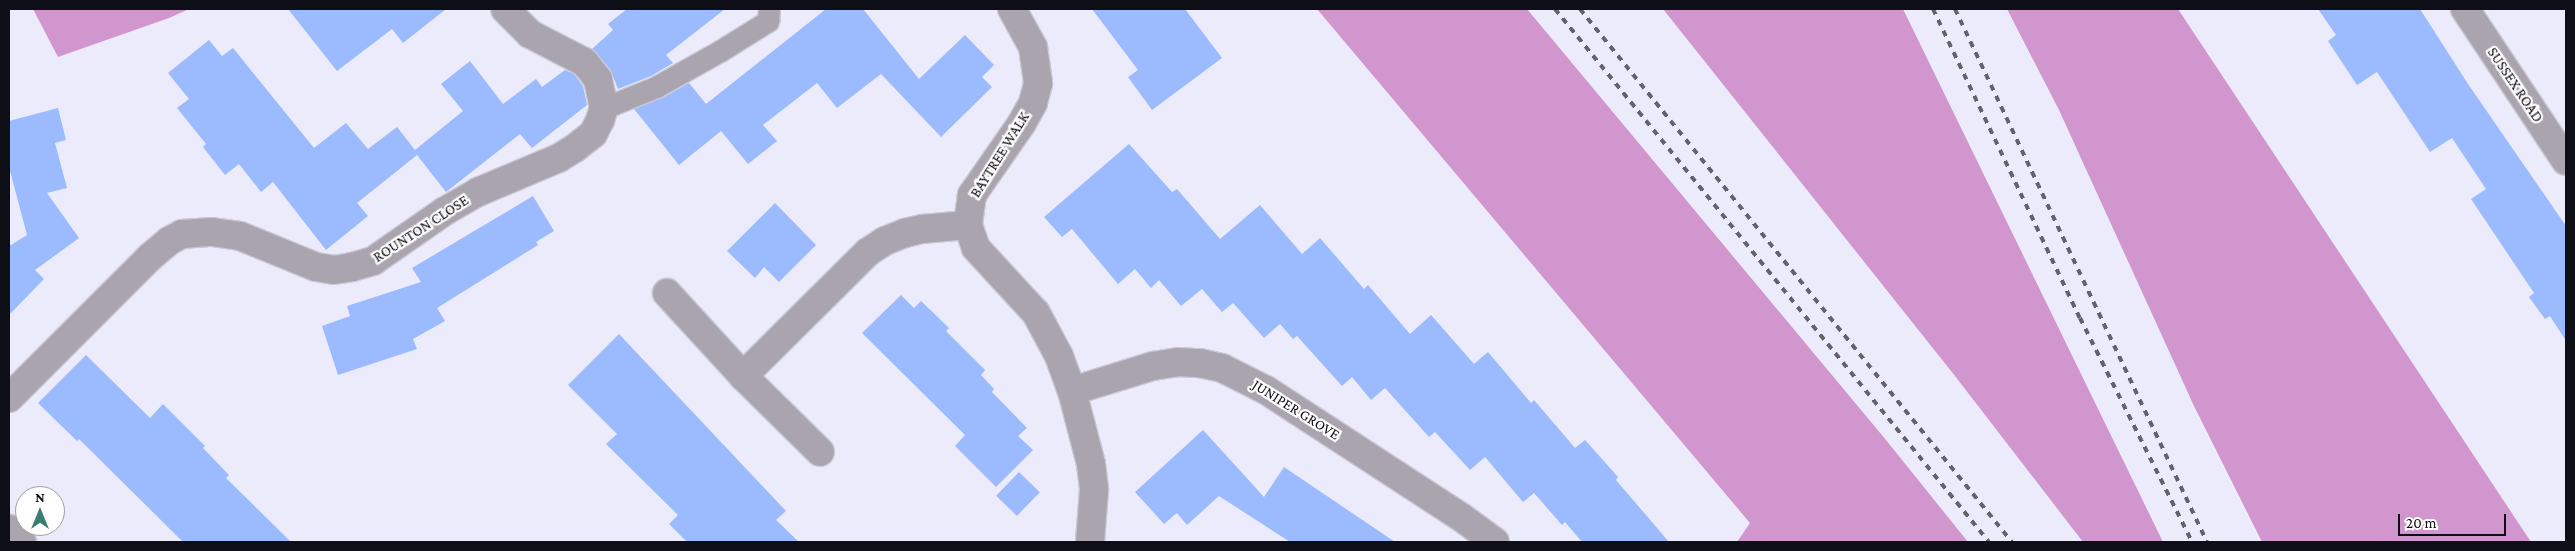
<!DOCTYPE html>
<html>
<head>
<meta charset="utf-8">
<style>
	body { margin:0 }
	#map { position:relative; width:2575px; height:551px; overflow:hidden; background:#ebebfb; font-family:"Crimson Pro",serif }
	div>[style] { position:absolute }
	.forest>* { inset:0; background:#d196ce }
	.building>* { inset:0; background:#9bbbfe; transform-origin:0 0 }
	.roads { filter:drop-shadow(1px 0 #c8c8d6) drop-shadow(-1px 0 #c8c8d6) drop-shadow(0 1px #c8c8d6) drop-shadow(0 -1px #c8c8d6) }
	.service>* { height:21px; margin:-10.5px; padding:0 10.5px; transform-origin:10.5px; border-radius:10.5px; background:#a9a4ae }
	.minor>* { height:28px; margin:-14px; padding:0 14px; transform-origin:14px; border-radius:14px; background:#a9a4ae }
	.rail>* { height:4px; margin-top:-2px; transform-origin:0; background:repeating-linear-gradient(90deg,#62626d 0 6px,transparent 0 12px) }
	span { translate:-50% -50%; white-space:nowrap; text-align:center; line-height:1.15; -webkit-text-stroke:4.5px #fff; paint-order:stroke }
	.street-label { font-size:15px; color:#0e0e16 }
	.frame { position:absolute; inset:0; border:10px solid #0e0e16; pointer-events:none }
	.north { position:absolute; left:15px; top:486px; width:50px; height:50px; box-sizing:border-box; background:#fff; border:1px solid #9f9fa2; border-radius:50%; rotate:0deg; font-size:14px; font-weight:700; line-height:20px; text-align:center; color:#0e0e16 }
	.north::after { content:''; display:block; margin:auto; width:18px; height:22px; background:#3a7e71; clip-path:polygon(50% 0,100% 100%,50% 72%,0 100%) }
	.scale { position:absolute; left:2398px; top:514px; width:108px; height:22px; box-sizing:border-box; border:2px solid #0e0e16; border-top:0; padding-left:6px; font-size:15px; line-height:18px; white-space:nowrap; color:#0e0e16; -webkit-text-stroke:4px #fff; paint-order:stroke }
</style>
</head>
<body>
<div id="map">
	<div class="forest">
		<i style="clip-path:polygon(33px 9px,189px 9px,169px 18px,58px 57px)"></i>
		<i style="clip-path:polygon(1317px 9px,1527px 9px,1886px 440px,1968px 542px,1737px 542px,1750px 523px)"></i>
		<i style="clip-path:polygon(1663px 9px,1903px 9px,2163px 542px,2083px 542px,1955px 376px)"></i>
		<i style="clip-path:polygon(2007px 9px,2178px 9px,2531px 542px,2262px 542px,2194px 406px,2059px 110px)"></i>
	</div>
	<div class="building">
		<i style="clip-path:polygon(288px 9px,446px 9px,403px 43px,392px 29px,337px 71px)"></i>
		<i style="clip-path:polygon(627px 9px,725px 9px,666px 55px,673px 63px,651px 76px,618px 89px,610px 69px,592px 49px,613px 30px,608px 24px)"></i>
		<i style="clip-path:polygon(826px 9px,863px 9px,919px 79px,965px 35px,994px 65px,982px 77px,992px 87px,941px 137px,881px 74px,837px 108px,817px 83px,763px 125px,777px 141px,748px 164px,721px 131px,679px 165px,634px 109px,662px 98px,689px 83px,706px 104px)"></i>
		<i style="clip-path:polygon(1092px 9px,1185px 9px,1222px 58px,1152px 110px,1128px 77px,1138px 70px)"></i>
		<i style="clip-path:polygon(2318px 9px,2420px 9px,2468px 84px,2566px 226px,2566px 341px,2550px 316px,2545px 319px,2529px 297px,2534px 293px,2471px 199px,2486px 189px,2452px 138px,2430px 152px,2377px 72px,2357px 85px,2328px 41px,2336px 35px)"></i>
		<i style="clip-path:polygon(209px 40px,222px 56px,233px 48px,314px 148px,346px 123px,368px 149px,397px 127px,415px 150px,463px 111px,441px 84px,470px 61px,503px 104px,536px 79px,542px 87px,565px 70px,574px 74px,583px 86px,587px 105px,532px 148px,520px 134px,446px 192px,417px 155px,357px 203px,368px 216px,326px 250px,273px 182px,261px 192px,239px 164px,225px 175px,203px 147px,206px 144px,177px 108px,189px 99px,168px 73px)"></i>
		<i style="clip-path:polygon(58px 108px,66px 140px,55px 143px,67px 188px,47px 193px,79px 238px,35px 270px,44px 279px,9px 315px,9px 243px,11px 245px,27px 235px,9px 167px,9px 121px)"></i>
		<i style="clip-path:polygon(1129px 144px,1172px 192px,1177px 189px,1220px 239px,1260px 205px,1302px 254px,1320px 238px,1364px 289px,1368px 285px,1410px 334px,1431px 315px,1474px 364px,1488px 352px,1531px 403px,1534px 400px,1575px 448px,1585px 440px,1618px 477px,1616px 480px,1669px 542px,1582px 542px,1565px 522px,1562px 525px,1534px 493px,1523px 502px,1485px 457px,1470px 470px,1435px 432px,1429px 437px,1385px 388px,1371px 400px,1352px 377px,1342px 386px,1297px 336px,1293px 339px,1280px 324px,1264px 338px,1233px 303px,1222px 312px,1202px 289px,1181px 306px,1159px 280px,1151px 288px,1135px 269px,1118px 284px,1072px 229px,1062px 237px,1044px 217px)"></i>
		<i style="clip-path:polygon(533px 196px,554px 231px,536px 242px,538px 245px,437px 308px,445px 321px,413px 339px,417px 349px,338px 375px,322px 326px,350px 316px,347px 306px,421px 282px,412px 268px)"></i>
		<i style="clip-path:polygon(775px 203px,816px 245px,779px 282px,764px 267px,755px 278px,727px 251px)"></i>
		<i style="clip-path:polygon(901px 295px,914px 308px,921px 301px,949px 328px,946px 331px,985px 370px,981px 375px,994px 389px,992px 392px,1027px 428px,1018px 436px,1033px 450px,996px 487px,955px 446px,965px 435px,862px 333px)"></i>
		<i style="clip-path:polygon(619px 334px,786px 511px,776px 520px,799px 542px,687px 542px,669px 524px,678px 515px,606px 444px,617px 434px,568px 385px)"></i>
		<i style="clip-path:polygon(86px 355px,150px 418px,163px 404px,205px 446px,203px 448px,229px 475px,226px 478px,291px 542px,183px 542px,79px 439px,77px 441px,38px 403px)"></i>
		<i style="clip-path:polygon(1203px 430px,1264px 497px,1284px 467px,1395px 542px,1290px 542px,1219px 496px,1187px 525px,1177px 513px,1164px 524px,1135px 492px)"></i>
		<i style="left:1019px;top:472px;width:29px;height:33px;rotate:44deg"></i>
	</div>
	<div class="roads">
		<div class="service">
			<i style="left:604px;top:108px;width:56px;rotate:-22deg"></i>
			<i style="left:656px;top:87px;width:73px;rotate:-29.4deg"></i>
			<i style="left:720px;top:51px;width:57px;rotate:-32deg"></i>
			<i style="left:768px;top:21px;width:12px;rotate:-85deg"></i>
		</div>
		<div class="minor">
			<i style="left:1012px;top:9px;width:43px;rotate:61.1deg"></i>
			<i style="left:1033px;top:47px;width:37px;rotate:82deg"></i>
			<i style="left:1038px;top:84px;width:20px;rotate:105deg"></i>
			<i style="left:1033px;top:103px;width:23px;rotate:119deg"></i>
			<i style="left:1022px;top:123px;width:88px;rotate:124.8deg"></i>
			<i style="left:972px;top:195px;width:30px;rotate:98deg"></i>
			<i style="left:968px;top:225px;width:24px;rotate:71deg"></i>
			<i style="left:976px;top:248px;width:88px;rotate:47.3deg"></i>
			<i style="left:1036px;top:313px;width:49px;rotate:61.9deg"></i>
			<i style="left:1059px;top:356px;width:37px;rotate:70deg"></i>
			<i style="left:1072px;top:391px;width:75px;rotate:75.4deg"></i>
			<i style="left:1091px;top:464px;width:26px;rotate:83deg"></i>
			<i style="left:1094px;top:490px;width:52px;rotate:94.4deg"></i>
			<i style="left:2465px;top:9px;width:182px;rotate:56.4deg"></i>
			<i style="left:667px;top:293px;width:113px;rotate:47.5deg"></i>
			<i style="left:743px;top:376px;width:108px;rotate:44.6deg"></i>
			<i style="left:743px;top:376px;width:176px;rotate:-44.8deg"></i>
			<i style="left:868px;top:252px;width:20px;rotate:-33deg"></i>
			<i style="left:885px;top:241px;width:22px;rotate:-22deg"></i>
			<i style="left:905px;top:233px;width:17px;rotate:-13deg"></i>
			<i style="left:922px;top:229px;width:46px;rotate:-5deg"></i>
			<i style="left:1072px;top:391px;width:85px;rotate:-17.2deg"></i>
			<i style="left:1153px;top:366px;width:25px;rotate:-9deg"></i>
			<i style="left:1178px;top:362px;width:22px;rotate:3deg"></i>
			<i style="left:1200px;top:363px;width:23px;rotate:13deg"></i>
			<i style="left:1222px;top:368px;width:49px;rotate:26.6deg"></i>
			<i style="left:1266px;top:390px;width:233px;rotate:33.1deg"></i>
			<i style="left:1461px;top:517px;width:42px;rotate:36.3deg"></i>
			<i style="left:9px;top:398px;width:199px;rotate:-45deg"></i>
			<i style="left:150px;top:257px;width:25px;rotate:-40deg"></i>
			<i style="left:169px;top:241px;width:15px;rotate:-28deg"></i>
			<i style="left:182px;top:234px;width:30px;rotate:-4deg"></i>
			<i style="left:212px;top:232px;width:28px;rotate:8deg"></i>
			<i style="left:240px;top:236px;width:82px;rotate:22.2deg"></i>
			<i style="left:316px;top:267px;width:18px;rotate:9deg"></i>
			<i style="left:334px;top:270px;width:18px;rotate:-9deg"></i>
			<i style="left:352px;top:267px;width:22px;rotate:-16deg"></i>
			<i style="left:373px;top:261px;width:88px;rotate:-34.8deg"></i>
			<i style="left:445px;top:211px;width:38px;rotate:-30deg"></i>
			<i style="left:478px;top:192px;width:88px;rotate:-22.8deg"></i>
			<i style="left:559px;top:158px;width:19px;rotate:-32deg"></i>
			<i style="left:575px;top:148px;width:23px;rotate:-38deg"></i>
			<i style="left:593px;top:134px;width:16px;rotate:-63deg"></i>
			<i style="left:600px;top:120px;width:13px;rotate:-72deg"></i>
			<i style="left:604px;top:108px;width:30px;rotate:-102deg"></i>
			<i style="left:598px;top:79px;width:22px;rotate:-129deg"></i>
			<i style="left:584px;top:62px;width:61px;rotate:-152.6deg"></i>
			<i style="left:530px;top:34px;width:35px;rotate:-135deg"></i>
			<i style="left:9px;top:529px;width:18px;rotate:45deg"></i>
		</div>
	</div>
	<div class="rail">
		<i style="left:1555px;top:9px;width:687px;rotate:50.85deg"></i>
		<i style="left:1580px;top:9px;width:686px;rotate:50.98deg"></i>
		<i style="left:1933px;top:9px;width:342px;rotate:64.6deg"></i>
		<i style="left:2080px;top:318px;width:250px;rotate:63.4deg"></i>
		<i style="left:1955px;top:9px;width:590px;rotate:64.7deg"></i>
	</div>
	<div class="street-label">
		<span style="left:2515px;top:85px;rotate:56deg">SUSSEX ROAD</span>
		<span style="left:1000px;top:155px;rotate:-58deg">BAYTREE WALK</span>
		<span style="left:421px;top:229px;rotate:-33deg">ROUNTON CLOSE</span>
		<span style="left:1296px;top:410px;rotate:32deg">JUNIPER GROVE</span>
	</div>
	<div class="frame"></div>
	<div class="north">N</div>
	<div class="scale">20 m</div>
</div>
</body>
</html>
